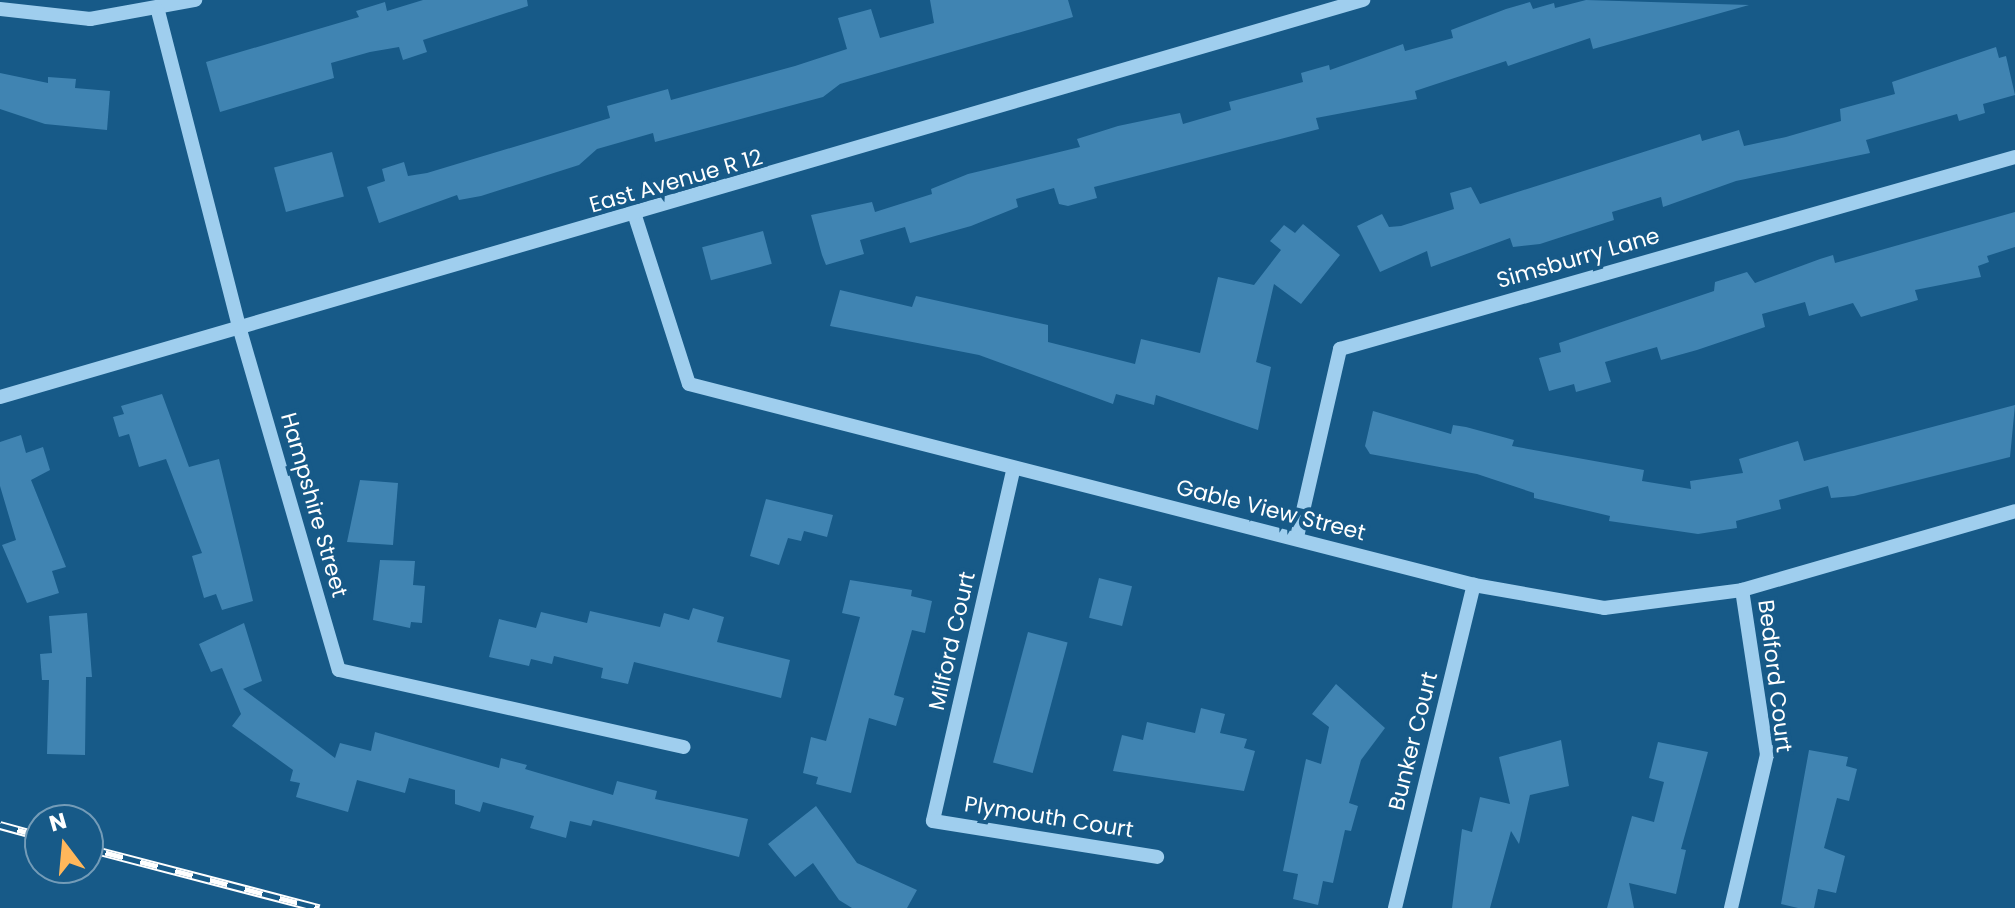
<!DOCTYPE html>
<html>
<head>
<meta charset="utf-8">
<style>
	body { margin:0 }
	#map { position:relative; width:2015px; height:908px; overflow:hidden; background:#175a88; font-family:Poppins,sans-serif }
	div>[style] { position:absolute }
	.building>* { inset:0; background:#4084b2; transform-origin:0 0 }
	.minor>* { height:14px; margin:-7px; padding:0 7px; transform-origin:7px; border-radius:7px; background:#9fceee }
	.rail>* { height:9px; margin-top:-4.5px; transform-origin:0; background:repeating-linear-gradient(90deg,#175a88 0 18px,#fff 0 36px); box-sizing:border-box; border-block:2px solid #fff }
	span { translate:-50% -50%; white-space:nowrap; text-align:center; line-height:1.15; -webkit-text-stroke:8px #175a88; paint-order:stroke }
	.street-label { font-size:22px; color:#fff }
	.north { position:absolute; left:24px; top:804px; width:80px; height:80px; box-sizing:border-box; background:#175a88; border:2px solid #749cb8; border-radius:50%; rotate:344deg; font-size:22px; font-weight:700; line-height:32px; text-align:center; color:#fff }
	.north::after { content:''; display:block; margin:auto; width:28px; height:36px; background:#ffb75b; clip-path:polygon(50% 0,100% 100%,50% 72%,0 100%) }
</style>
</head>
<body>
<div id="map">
	<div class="building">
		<i style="clip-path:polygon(423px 0,527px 0,528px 6px,423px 40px,427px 52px,403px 60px,399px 47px,370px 52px,331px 63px,334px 78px,220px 112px,206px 62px,359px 17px,356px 11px,385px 2px,387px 11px)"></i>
		<i style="clip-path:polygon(930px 0,1068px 0,1073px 17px,840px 84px,823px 97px,655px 142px,653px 133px,597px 149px,579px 165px,481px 196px,459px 200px,457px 195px,379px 223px,367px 187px,385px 181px,382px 169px,404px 162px,408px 176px,427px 173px,610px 118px,607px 106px,668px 89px,671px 100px,795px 66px,847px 49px,838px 18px,871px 9px,880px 38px,934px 23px)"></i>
		<i style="clip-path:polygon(1586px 0,1749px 5px,1593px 49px,1590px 38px,1508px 66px,1506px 61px,1415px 91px,1417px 99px,1316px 118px,1319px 129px,1094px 187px,1097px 198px,1068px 206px,1059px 204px,1054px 188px,1016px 199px,1018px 207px,971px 226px,910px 243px,905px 227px,860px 240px,864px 254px,826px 265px,822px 255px,811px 215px,872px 202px,875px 212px,932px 194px,931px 189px,968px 174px,1080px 147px,1077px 139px,1118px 126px,1180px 113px,1183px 124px,1231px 110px,1229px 102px,1303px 82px,1301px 73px,1329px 65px,1330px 70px,1403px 44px,1405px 51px,1453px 38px,1451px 30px,1506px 9px,1530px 2px,1533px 9px,1554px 3px,1555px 8px)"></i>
		<i style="clip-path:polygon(1996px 47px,1999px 58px,2006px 56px,2015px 95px,1983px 104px,1985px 113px,1959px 121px,1957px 114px,1866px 140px,1870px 153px,1736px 181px,1663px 207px,1661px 197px,1612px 212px,1614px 220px,1540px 244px,1513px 247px,1510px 238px,1431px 267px,1427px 251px,1380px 272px,1357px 226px,1382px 214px,1389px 227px,1401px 226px,1454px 209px,1450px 193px,1471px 187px,1480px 204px,1700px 134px,1702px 141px,1739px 130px,1744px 146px,1786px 137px,1841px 121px,1840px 109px,1895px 94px,1892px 82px)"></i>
		<i style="clip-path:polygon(0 73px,48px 83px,48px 77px,76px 79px,75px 88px,110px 91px,107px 130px,45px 124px,0 109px)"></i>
		<i style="left:332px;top:152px;width:46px;height:60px;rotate:75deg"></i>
		<i style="clip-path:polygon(2015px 212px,2015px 247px,1987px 256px,1989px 262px,1978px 266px,1981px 277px,1915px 290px,1918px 300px,1861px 317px,1853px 303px,1809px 316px,1805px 302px,1762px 314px,1765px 327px,1697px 350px,1661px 360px,1657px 347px,1605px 362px,1611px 382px,1576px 392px,1574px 384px,1549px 391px,1539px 358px,1561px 352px,1559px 343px,1714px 291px,1715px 282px,1747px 272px,1755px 283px,1820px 259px,1833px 255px,1835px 263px)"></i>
		<i style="clip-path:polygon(1303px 224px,1340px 255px,1301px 304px,1274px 284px,1256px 362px,1271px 367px,1258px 430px,1156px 395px,1154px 405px,1116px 394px,1113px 404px,979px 355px,830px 326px,840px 290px,912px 307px,916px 296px,1048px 325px,1048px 342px,1135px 364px,1141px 339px,1200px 353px,1218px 277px,1254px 285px,1281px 250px,1270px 241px,1284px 225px,1295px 233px)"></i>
		<i style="left:763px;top:231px;width:34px;height:63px;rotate:75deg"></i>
		<i style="clip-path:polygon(162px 394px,189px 467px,219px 459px,253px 601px,222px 610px,216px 594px,204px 598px,192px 556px,202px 553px,166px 459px,139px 467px,129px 434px,119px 437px,113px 417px,124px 414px,121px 406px)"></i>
		<i style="clip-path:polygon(2015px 405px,2010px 457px,1854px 496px,1831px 498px,1828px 486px,1779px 500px,1781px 509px,1736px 521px,1737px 528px,1698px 534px,1609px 521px,1610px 516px,1534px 498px,1534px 493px,1477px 474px,1370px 454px,1365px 446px,1373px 411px,1451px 434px,1453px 425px,1466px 427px,1514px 440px,1512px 446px,1644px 470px,1642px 481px,1691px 489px,1690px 481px,1743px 473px,1739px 459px,1798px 441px,1804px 461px)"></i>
		<i style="clip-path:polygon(21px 435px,26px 453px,43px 447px,50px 470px,31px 480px,66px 567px,52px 571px,59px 593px,27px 603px,2px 545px,16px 540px,0 486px,0 442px)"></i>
		<i style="clip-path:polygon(360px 480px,398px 483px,393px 545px,347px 542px)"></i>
		<i style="clip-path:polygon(766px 499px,833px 515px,827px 537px,804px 531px,801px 541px,788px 538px,779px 565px,750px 556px)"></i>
		<i style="clip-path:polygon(380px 560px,415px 561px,413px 585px,425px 586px,422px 623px,411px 622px,410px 628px,373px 620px)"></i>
		<i style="left:1099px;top:578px;width:34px;height:41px;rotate:14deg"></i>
		<i style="clip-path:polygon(850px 580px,912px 590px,911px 596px,932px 601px,925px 633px,912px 630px,894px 695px,904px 698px,896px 726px,869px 718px,851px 793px,816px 784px,818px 777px,803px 773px,811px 737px,826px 741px,860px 617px,842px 613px)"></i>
		<i style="clip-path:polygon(693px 608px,724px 617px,717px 642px,790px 660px,781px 698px,634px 662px,628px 684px,601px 678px,603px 668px,554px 656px,552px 664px,531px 659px,529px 666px,489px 657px,499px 619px,536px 628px,541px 612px,587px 623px,590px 611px,660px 627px,664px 613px,689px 620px)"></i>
		<i style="clip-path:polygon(87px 613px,92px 677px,86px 677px,85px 755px,47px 754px,49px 680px,42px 680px,40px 654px,52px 653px,49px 616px)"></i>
		<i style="clip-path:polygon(244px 623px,262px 681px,243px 689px,335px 758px,340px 743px,371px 751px,375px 732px,499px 768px,501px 758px,527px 765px,525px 769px,613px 795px,617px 781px,657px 791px,655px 799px,748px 819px,739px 857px,593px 820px,591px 826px,570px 821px,566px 838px,530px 828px,534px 816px,483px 802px,480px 812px,455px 804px,455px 790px,409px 778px,405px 793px,357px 780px,348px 812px,296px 797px,300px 783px,290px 781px,293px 770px,232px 726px,241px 714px,222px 668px,211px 672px,199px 644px)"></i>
		<i style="left:1028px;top:632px;width:41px;height:135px;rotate:15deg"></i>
		<i style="clip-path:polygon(1336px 684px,1385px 728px,1361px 760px,1349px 803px,1358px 806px,1351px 831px,1345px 830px,1333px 883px,1323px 881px,1318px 905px,1293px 899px,1298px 874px,1283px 871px,1306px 759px,1321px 764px,1329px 727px,1312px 714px)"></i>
		<i style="clip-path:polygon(1201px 708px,1225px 714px,1220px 733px,1247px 739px,1244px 748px,1255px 751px,1244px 791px,1113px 771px,1122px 735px,1143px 740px,1147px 722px,1195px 733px)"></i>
		<i style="clip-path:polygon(1561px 740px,1569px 786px,1530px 795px,1519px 844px,1511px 831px,1490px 908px,1452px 908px,1462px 829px,1472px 832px,1480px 797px,1510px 804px,1499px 757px)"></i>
		<i style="clip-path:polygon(1658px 742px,1708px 752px,1681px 849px,1686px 850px,1676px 894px,1629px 883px,1634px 908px,1607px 908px,1632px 816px,1654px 822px,1664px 782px,1649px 778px)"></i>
		<i style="clip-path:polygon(1809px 750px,1848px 757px,1846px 766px,1857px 769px,1849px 801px,1837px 798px,1824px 848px,1845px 856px,1836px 893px,1818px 889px,1814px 908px,1798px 908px,1781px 904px)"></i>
		<i style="clip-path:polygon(816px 806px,857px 863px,917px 890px,907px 908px,852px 908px,839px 900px,813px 863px,795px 877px,768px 844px)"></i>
	</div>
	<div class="minor">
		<i style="left:0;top:9px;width:91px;rotate:6.3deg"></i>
		<i style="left:90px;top:19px;width:107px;rotate:-10.3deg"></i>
		<i style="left:158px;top:11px;width:329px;rotate:75.6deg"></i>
		<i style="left:240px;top:330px;width:354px;rotate:73.8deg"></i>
		<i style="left:339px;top:670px;width:353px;rotate:12.6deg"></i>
		<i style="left:635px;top:216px;width:176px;rotate:72.2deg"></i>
		<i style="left:689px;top:384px;width:810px;rotate:14.36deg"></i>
		<i style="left:1474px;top:585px;width:132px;rotate:10deg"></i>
		<i style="left:1604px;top:608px;width:139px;rotate:-7.4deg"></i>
		<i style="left:1742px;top:590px;width:284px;rotate:-16.1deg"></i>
		<i style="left:0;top:397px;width:1420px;rotate:-16.24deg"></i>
		<i style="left:1013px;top:471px;width:359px;rotate:102.9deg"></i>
		<i style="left:933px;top:821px;width:227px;rotate:9.1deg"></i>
		<i style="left:1297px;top:537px;width:193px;rotate:-77.1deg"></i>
		<i style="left:1340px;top:349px;width:702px;rotate:-15.88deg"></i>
		<i style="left:1395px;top:908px;width:333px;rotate:-76.3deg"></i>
		<i style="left:1731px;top:908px;width:157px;rotate:-76.8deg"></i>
		<i style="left:1767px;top:755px;width:167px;rotate:-98.6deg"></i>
	</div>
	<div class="rail">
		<i style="left:0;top:825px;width:41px;rotate:15.4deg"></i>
		<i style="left:88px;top:848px;width:239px;rotate:14.6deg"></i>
	</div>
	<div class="street-label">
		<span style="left:676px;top:181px;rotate:-16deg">East Avenue R 12</span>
		<span style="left:1578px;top:258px;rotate:-16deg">Simsburry Lane</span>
		<span style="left:314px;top:505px;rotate:74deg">Hampshire Street</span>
		<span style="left:1271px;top:510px;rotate:14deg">Gable View Street</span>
		<span style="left:952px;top:641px;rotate:-77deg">Milford Court</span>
		<span style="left:1775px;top:676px;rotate:83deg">Bedford Court</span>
		<span style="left:1413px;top:741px;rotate:-76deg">Bunker Court</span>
		<span style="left:1049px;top:817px;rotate:9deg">Plymouth Court</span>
	</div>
	<div class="north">N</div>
</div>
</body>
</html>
